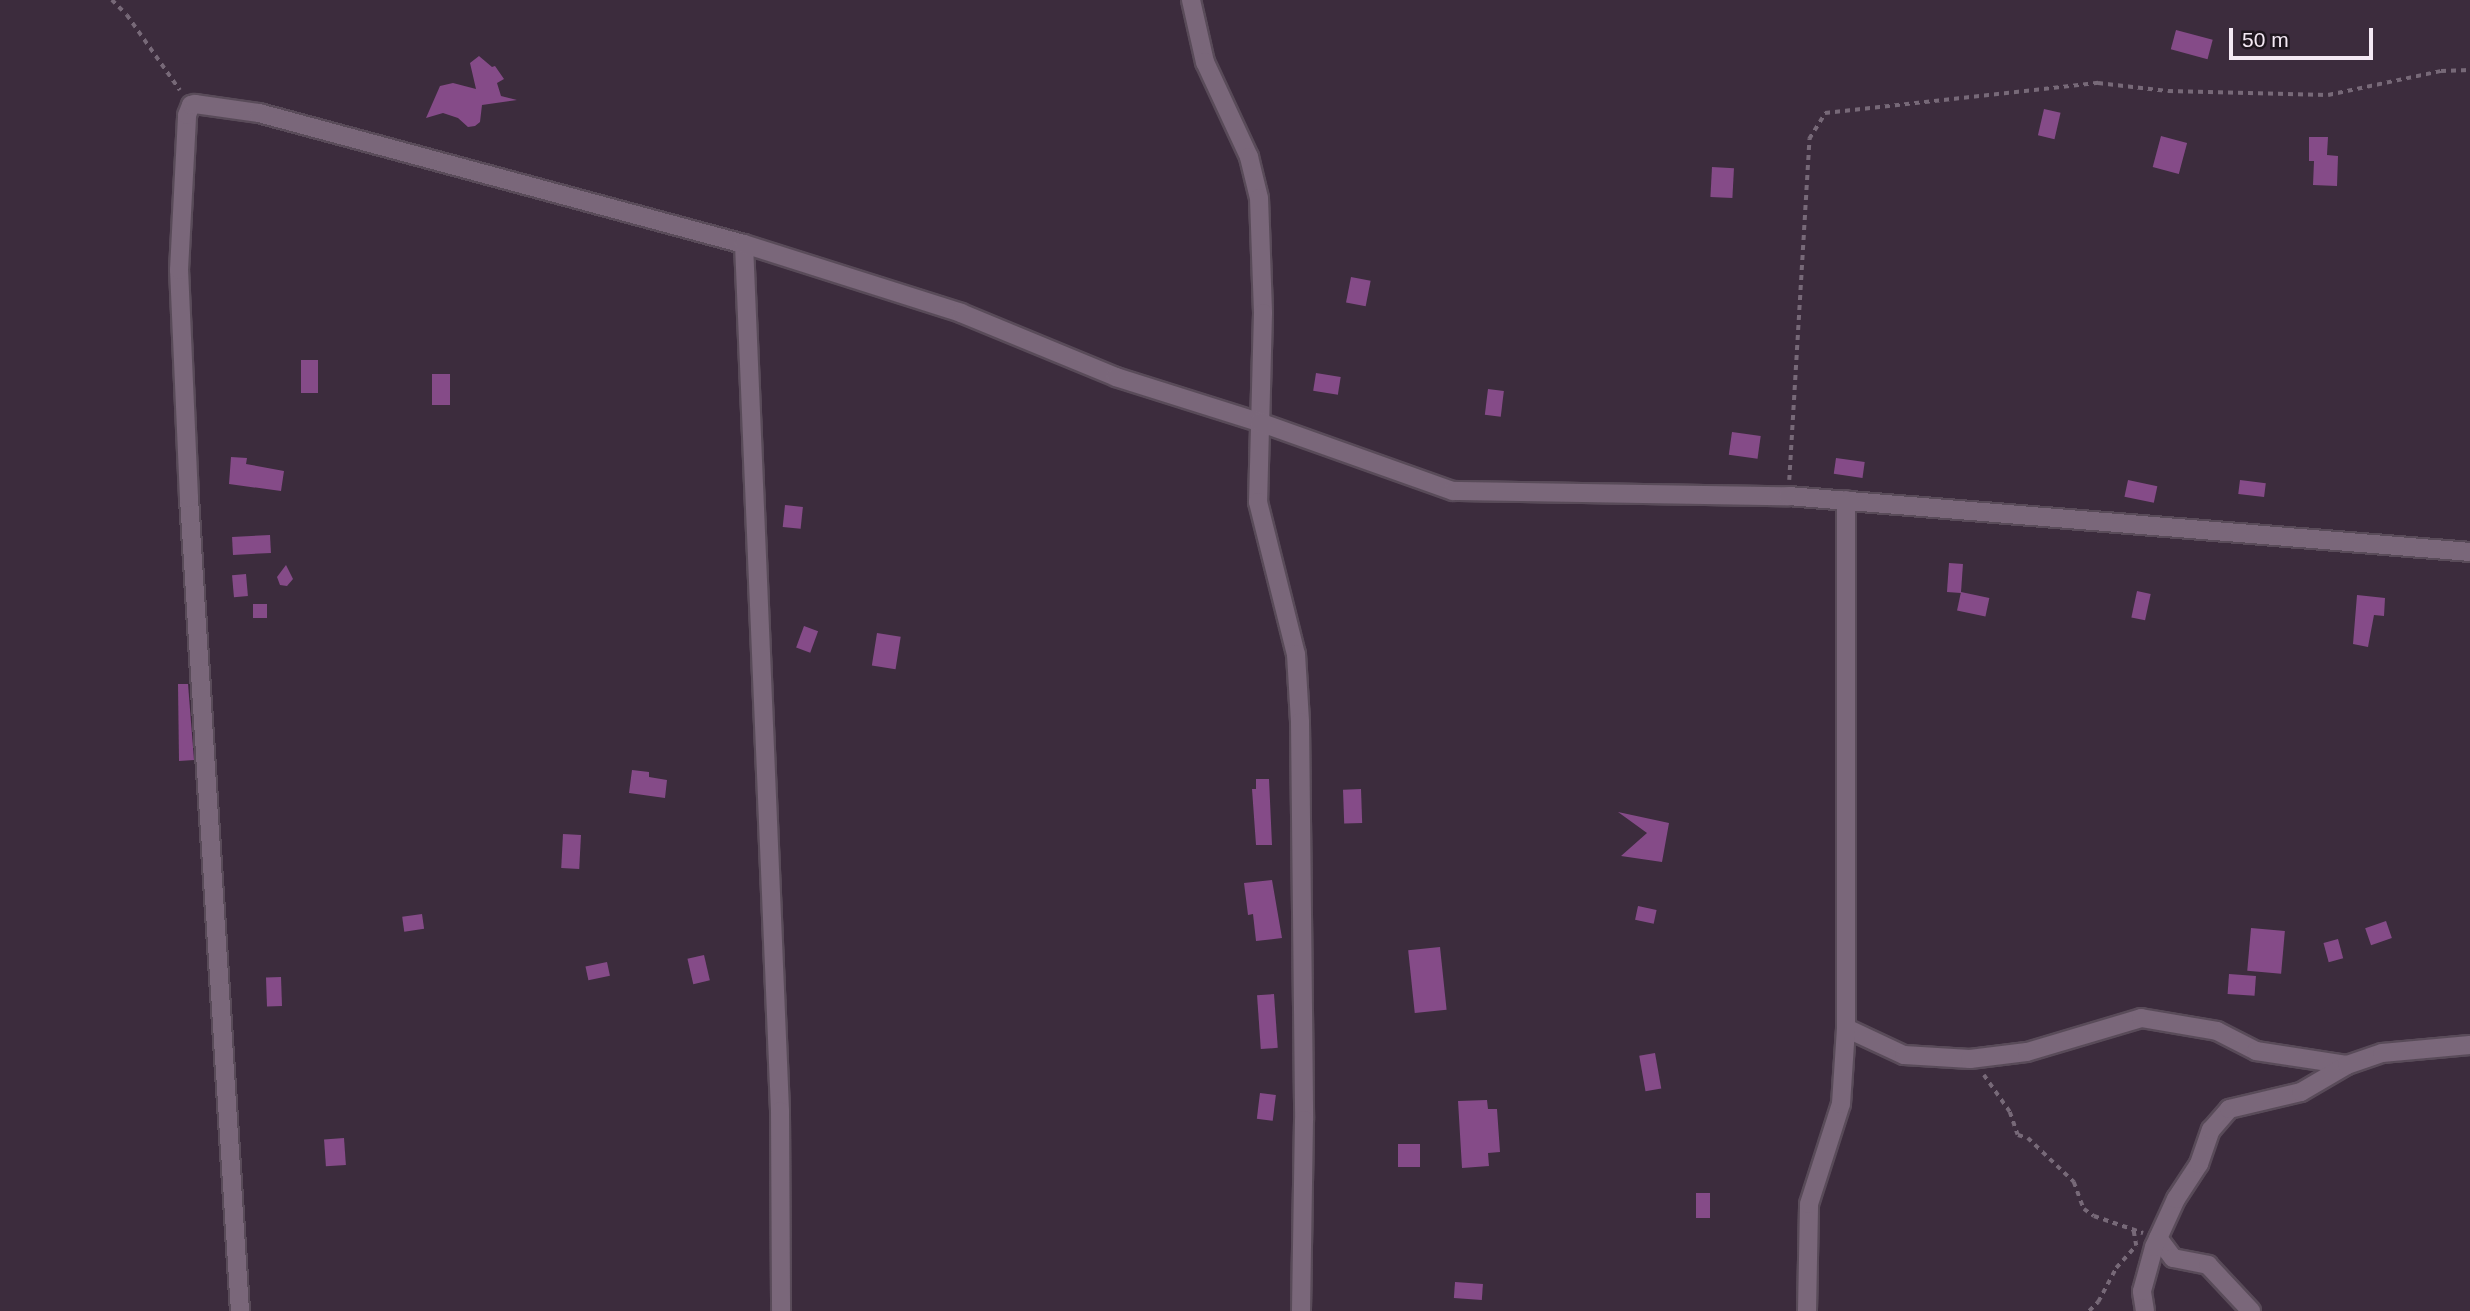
<!DOCTYPE html>
<html>
<head>
<meta charset="utf-8">
<style>
	body { margin:0 }
	#map { position:relative; width:2470px; height:1311px; overflow:hidden; background:#3c2c3d; font-family:Arial,sans-serif }
	div>[style] { position:absolute }
	.building>* { inset:0; background:#854b88; transform-origin:0 0 }
	.path>* { height:3.5px; margin-top:-1.75px; transform-origin:0; background:repeating-linear-gradient(90deg,#776978 0 5px,transparent 0 10px) }
	.roads { filter:drop-shadow(2px 0 #594b59) drop-shadow(-2px 0 #594b59) drop-shadow(0 2px #594b59) drop-shadow(0 -2px #594b59) }
	.street>* { height:18px; margin:-9px; padding:0 9px; transform-origin:9px; border-radius:9px; background:#7a677a }
	span { translate:-50% -50%; white-space:nowrap; text-align:center; line-height:1.15; -webkit-text-stroke:5px #1f171f; paint-order:stroke }
	.scale { position:absolute; left:2229px; top:28px; width:144px; height:32px; box-sizing:border-box; border:4px solid #f4e9f4; border-top:0; padding-left:9px; font-size:21px; line-height:24px; white-space:nowrap; color:#f4e9f4; -webkit-text-stroke:5px #1f171f; paint-order:stroke }
</style>
</head>
<body>
<div id="map">
	<div class="building">
		<i style="left:2176px;top:30px;width:38px;height:20px;rotate:15deg"></i>
		<i style="clip-path:polygon(479px 56px,492px 67px,495px 66px,504px 79px,497px 83px,501px 96px,517px 100px,482px 105px,480px 122px,475px 126px,468px 127px,458px 118px,443px 113px,426px 118px,440px 86px,453px 83px,476px 89px,470px 63px)"></i>
		<i style="left:2044px;top:109px;width:17px;height:27px;rotate:13deg"></i>
		<i style="left:2161px;top:136px;width:27px;height:32px;rotate:15deg"></i>
		<i style="clip-path:polygon(2309px 137px,2328px 137px,2327px 155px,2338px 156px,2337px 186px,2313px 185px,2314px 161px,2309px 161px)"></i>
		<i style="left:1712px;top:167px;width:22px;height:30px;rotate:3deg"></i>
		<i style="left:1351px;top:277px;width:20px;height:26px;rotate:11deg"></i>
		<i style="left:301px;top:360px;width:17px;height:33px"></i>
		<i style="left:1316px;top:373px;width:25px;height:18px;rotate:9deg"></i>
		<i style="left:432px;top:374px;width:18px;height:31px"></i>
		<i style="left:1488px;top:389px;width:16px;height:26px;rotate:7deg"></i>
		<i style="left:1732px;top:432px;width:29px;height:23px;rotate:8deg"></i>
		<i style="clip-path:polygon(231px 457px,247px 458px,246px 464px,284px 471px,281px 491px,229px 484px)"></i>
		<i style="left:1836px;top:458px;width:29px;height:16px;rotate:8deg"></i>
		<i style="left:2128px;top:480px;width:30px;height:17px;rotate:12deg"></i>
		<i style="left:2240px;top:480px;width:26px;height:14px;rotate:7deg"></i>
		<i style="left:785px;top:505px;width:18px;height:22px;rotate:6deg"></i>
		<i style="left:270px;top:535px;width:18px;height:38px;rotate:87deg"></i>
		<i style="left:1949px;top:563px;width:14px;height:29px;rotate:4deg"></i>
		<i style="clip-path:polygon(286px 565px,293px 579px,287px 586px,280px 585px,277px 577px)"></i>
		<i style="left:246px;top:574px;width:22px;height:14px;rotate:85deg"></i>
		<i style="left:2137px;top:591px;width:14px;height:27px;rotate:12deg"></i>
		<i style="left:1961px;top:592px;width:29px;height:19px;rotate:12deg"></i>
		<i style="clip-path:polygon(2357px 595px,2385px 598px,2384px 616px,2374px 615px,2368px 647px,2353px 644px)"></i>
		<i style="left:253px;top:604px;width:14px;height:14px"></i>
		<i style="left:804px;top:626px;width:15px;height:23px;rotate:20deg"></i>
		<i style="left:877px;top:633px;width:24px;height:33px;rotate:9deg"></i>
		<i style="clip-path:polygon(178px 684px,188px 684px,194px 760px,179px 761px)"></i>
		<i style="clip-path:polygon(632px 770px,649px 772px,649px 777px,667px 780px,665px 798px,629px 793px)"></i>
		<i style="clip-path:polygon(1256px 779px,1269px 779px,1272px 845px,1256px 845px,1252px 789px,1256px 789px)"></i>
		<i style="left:1361px;top:789px;width:34px;height:18px;rotate:88deg"></i>
		<i style="clip-path:polygon(1618px 812px,1669px 823px,1662px 862px,1621px 856px,1647px 833px)"></i>
		<i style="left:563px;top:834px;width:18px;height:34px;rotate:3deg"></i>
		<i style="clip-path:polygon(1272px 880px,1282px 938px,1256px 941px,1253px 914px,1248px 915px,1244px 883px)"></i>
		<i style="left:1638px;top:906px;width:19px;height:14px;rotate:12deg"></i>
		<i style="left:422px;top:914px;width:15px;height:20px;rotate:82deg"></i>
		<i style="left:2386px;top:921px;width:18px;height:22px;rotate:71deg"></i>
		<i style="left:2251px;top:928px;width:34px;height:43px;rotate:5deg"></i>
		<i style="left:2338px;top:939px;width:20px;height:15px;rotate:75deg"></i>
		<i style="left:1440px;top:947px;width:63px;height:32px;rotate:84deg"></i>
		<i style="left:704px;top:955px;width:26px;height:17px;rotate:77deg"></i>
		<i style="left:607px;top:962px;width:14px;height:22px;rotate:78deg"></i>
		<i style="left:2229px;top:974px;width:27px;height:20px;rotate:4deg"></i>
		<i style="left:281px;top:977px;width:29px;height:15px;rotate:88deg"></i>
		<i style="left:1274px;top:994px;width:54px;height:17px;rotate:86deg"></i>
		<i style="left:1655px;top:1053px;width:36px;height:16px;rotate:80deg"></i>
		<i style="left:1260px;top:1093px;width:16px;height:26px;rotate:7deg"></i>
		<i style="clip-path:polygon(1487px 1100px,1488px 1109px,1497px 1109px,1500px 1152px,1488px 1153px,1489px 1166px,1462px 1168px,1458px 1101px)"></i>
		<i style="left:344px;top:1138px;width:27px;height:20px;rotate:86deg"></i>
		<i style="left:1420px;top:1144px;width:23px;height:22px;rotate:90deg"></i>
		<i style="left:1696px;top:1193px;width:14px;height:25px"></i>
		<i style="left:1455px;top:1282px;width:28px;height:16px;rotate:4deg"></i>
	</div>
	<div class="path">
		<i style="left:112px;top:0;width:21px;rotate:45deg"></i>
		<i style="left:127px;top:15px;width:92px;rotate:54.8deg"></i>
		<i style="left:1789px;top:480px;width:342px;rotate:-86.6deg"></i>
		<i style="left:1809px;top:139px;width:31px;rotate:-58deg"></i>
		<i style="left:1825px;top:113px;width:275px;rotate:-6.3deg"></i>
		<i style="left:2098px;top:83px;width:70px;rotate:6.5deg"></i>
		<i style="left:2168px;top:91px;width:160px;rotate:1.4deg"></i>
		<i style="left:2328px;top:95px;width:116px;rotate:-12deg"></i>
		<i style="left:2441px;top:71px;width:29px;rotate:-2deg"></i>
		<i style="left:1984px;top:1075px;width:45px;rotate:54.9deg"></i>
		<i style="left:2010px;top:1112px;width:24px;rotate:71deg"></i>
		<i style="left:2018px;top:1135px;width:10px;rotate:17deg"></i>
		<i style="left:2028px;top:1138px;width:64px;rotate:43.7deg"></i>
		<i style="left:2074px;top:1182px;width:29px;rotate:70deg"></i>
		<i style="left:2084px;top:1209px;width:12px;rotate:35deg"></i>
		<i style="left:2094px;top:1216px;width:52px;rotate:19.1deg"></i>
		<i style="left:2089px;top:1311px;width:13px;rotate:-45deg"></i>
		<i style="left:2098px;top:1302px;width:38px;rotate:-62deg"></i>
		<i style="left:2116px;top:1268px;width:30px;rotate:-48deg"></i>
		<i style="left:2136px;top:1246px;width:17px;rotate:-100deg"></i>
	</div>
	<div class="roads">
		<div class="street">
			<i style="left:1191px;top:0;width:64px;rotate:77.3deg"></i>
			<i style="left:1205px;top:62px;width:105px;rotate:65.1deg"></i>
			<i style="left:1249px;top:157px;width:42px;rotate:76.3deg"></i>
			<i style="left:1259px;top:198px;width:115px;rotate:88deg"></i>
			<i style="left:1263px;top:313px;width:189px;rotate:91.5deg"></i>
			<i style="left:1258px;top:502px;width:157px;rotate:76deg"></i>
			<i style="left:1296px;top:654px;width:68px;rotate:86.6deg"></i>
			<i style="left:1300px;top:722px;width:398px;rotate:89.4deg"></i>
			<i style="left:1304px;top:1120px;width:191px;rotate:90.9deg"></i>
			<i style="left:744px;top:244px;width:868px;rotate:87.62deg"></i>
			<i style="left:780px;top:1111px;width:200px;rotate:89.7deg"></i>
			<i style="left:1846px;top:1028px;width:64px;rotate:25deg"></i>
			<i style="left:1904px;top:1055px;width:66px;rotate:3.5deg"></i>
			<i style="left:1970px;top:1059px;width:57px;rotate:-7deg"></i>
			<i style="left:2027px;top:1052px;width:119px;rotate:-16.6deg"></i>
			<i style="left:2141px;top:1018px;width:77px;rotate:9.7deg"></i>
			<i style="left:2217px;top:1031px;width:44px;rotate:27.1deg"></i>
			<i style="left:2256px;top:1051px;width:92px;rotate:8.7deg"></i>
			<i style="left:2158px;top:1238px;width:25px;rotate:53deg"></i>
			<i style="left:2173px;top:1258px;width:36px;rotate:11deg"></i>
			<i style="left:2208px;top:1265px;width:63px;rotate:46.9deg"></i>
			<i style="left:240px;top:1311px;width:815px;rotate:-93.59deg"></i>
			<i style="left:189px;top:498px;width:228px;rotate:-92.5deg"></i>
			<i style="left:179px;top:270px;width:155px;rotate:-87deg"></i>
			<i style="left:187px;top:115px;width:11px;rotate:-68deg"></i>
			<i style="left:191px;top:105px;width:4px;rotate:-14deg"></i>
			<i style="left:195px;top:104px;width:65px;rotate:8deg"></i>
			<i style="left:259px;top:113px;width:502px;rotate:15.12deg"></i>
			<i style="left:744px;top:244px;width:228px;rotate:17.6deg"></i>
			<i style="left:961px;top:313px;width:168px;rotate:22.4deg"></i>
			<i style="left:1116px;top:377px;width:150px;rotate:17.5deg"></i>
			<i style="left:1259px;top:422px;width:206px;rotate:19.6deg"></i>
			<i style="left:1453px;top:491px;width:335px;rotate:0.9deg"></i>
			<i style="left:1788px;top:496px;width:684px;rotate:4.69deg"></i>
			<i style="left:1807px;top:1311px;width:107px;rotate:-88.9deg"></i>
			<i style="left:1809px;top:1204px;width:105px;rotate:-72.3deg"></i>
			<i style="left:1841px;top:1104px;width:76px;rotate:-86.2deg"></i>
			<i style="left:1846px;top:1028px;width:528px;rotate:-90deg"></i>
			<i style="left:2145px;top:1311px;width:20px;rotate:-99deg"></i>
			<i style="left:2142px;top:1291px;width:46px;rotate:-74.7deg"></i>
			<i style="left:2154px;top:1247px;width:53px;rotate:-65.4deg"></i>
			<i style="left:2176px;top:1199px;width:42px;rotate:-56.7deg"></i>
			<i style="left:2199px;top:1164px;width:36px;rotate:-71deg"></i>
			<i style="left:2211px;top:1130px;width:28px;rotate:-49deg"></i>
			<i style="left:2229px;top:1109px;width:74px;rotate:-13.3deg"></i>
			<i style="left:2301px;top:1092px;width:53px;rotate:-30.4deg"></i>
			<i style="left:2347px;top:1065px;width:37px;rotate:-19deg"></i>
			<i style="left:2382px;top:1053px;width:88px;rotate:-5.2deg"></i>
		</div>
	</div>
	<div class="scale">50 m</div>
</div>
</body>
</html>
